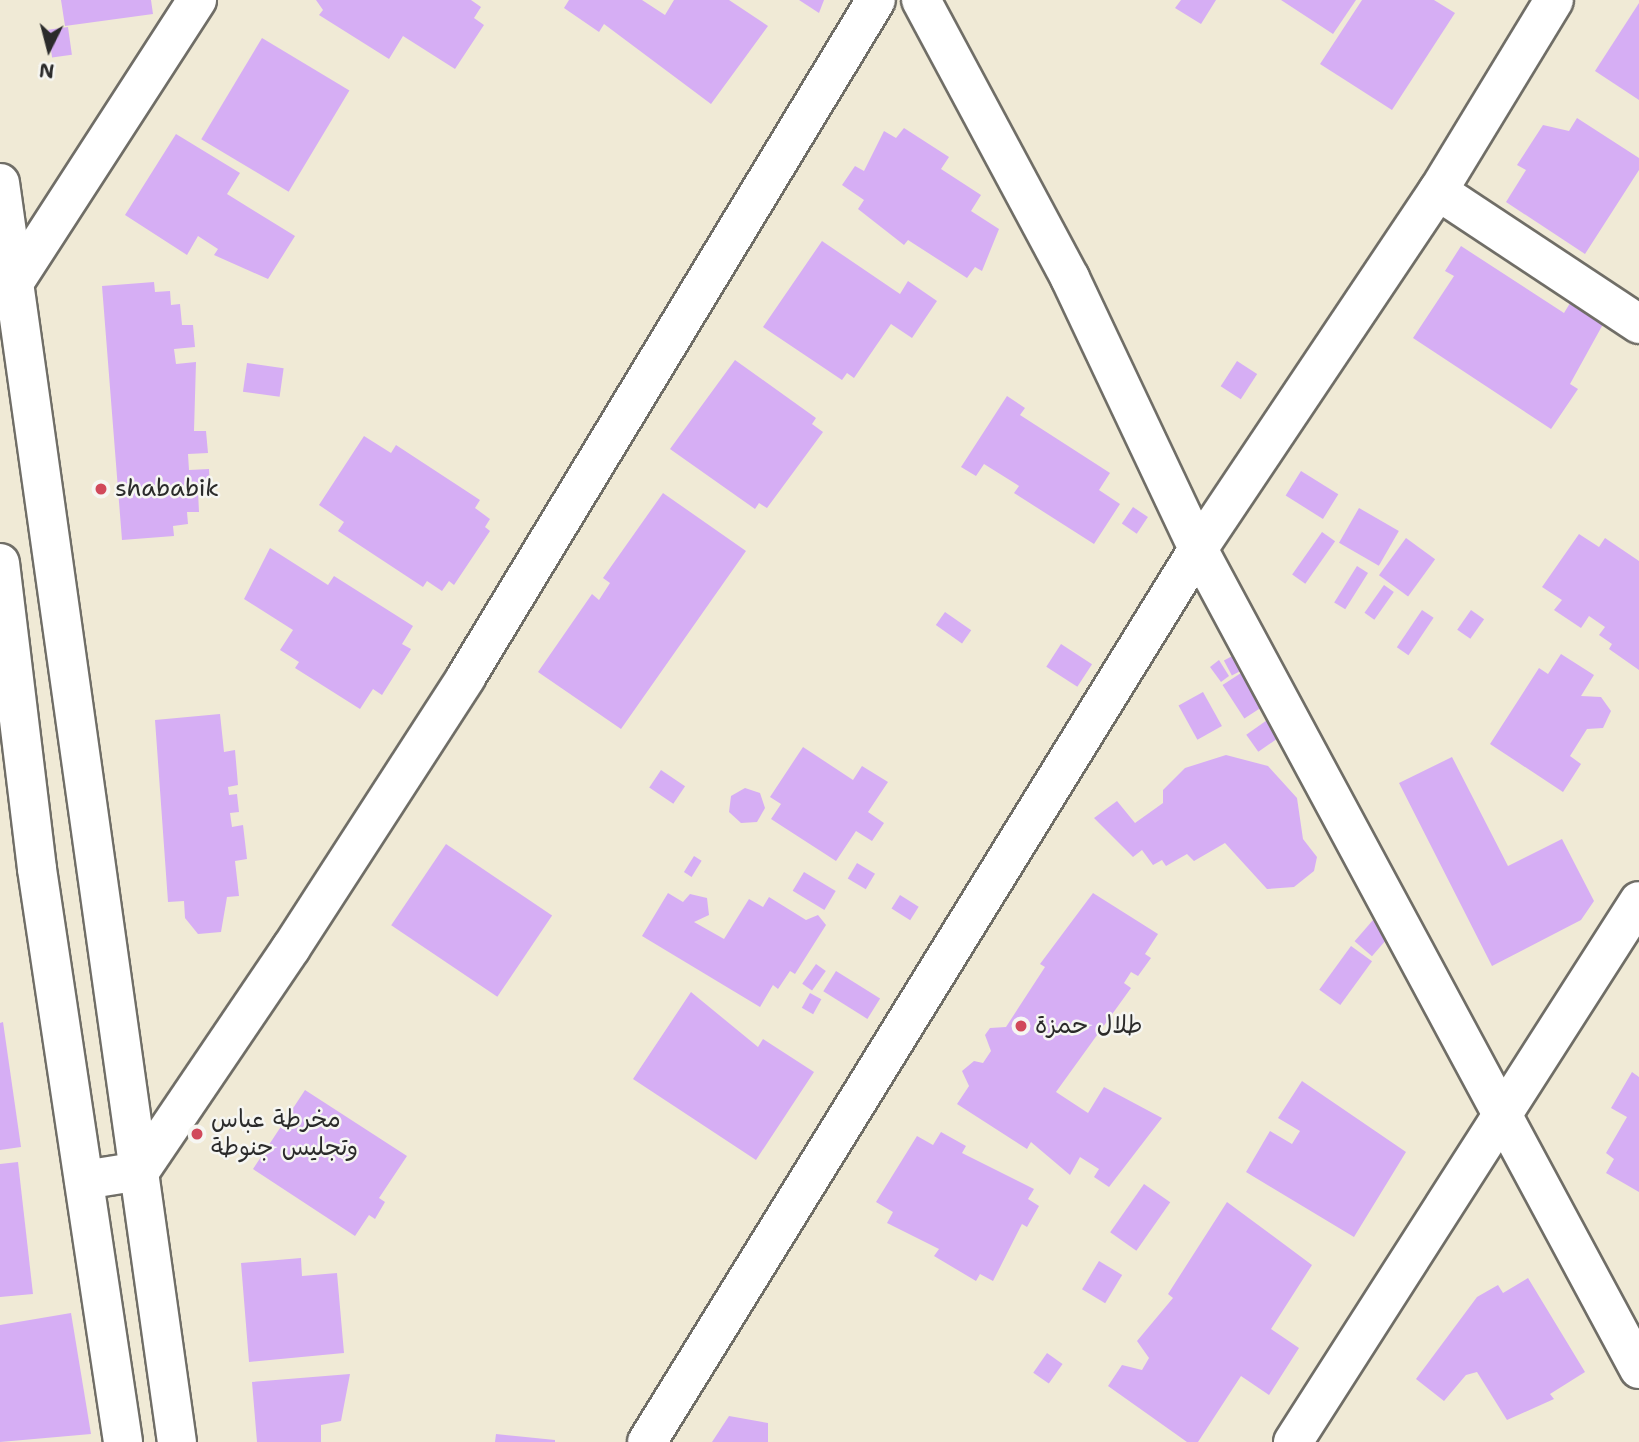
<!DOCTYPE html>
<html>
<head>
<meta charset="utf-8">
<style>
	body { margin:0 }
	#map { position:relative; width:1639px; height:1442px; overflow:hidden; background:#f0ead6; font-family:"Shantell Sans","Playpen Sans Arabic",sans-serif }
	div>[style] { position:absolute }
	.building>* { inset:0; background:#d6aef4; transform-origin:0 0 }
	.roads { filter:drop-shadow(2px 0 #706e67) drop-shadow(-2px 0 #706e67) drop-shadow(0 2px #706e67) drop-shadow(0 -2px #706e67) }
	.minor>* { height:38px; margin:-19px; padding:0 19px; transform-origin:19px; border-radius:19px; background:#fff }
	.dots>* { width:19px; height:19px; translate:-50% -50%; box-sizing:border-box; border:4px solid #f6f6f2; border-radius:50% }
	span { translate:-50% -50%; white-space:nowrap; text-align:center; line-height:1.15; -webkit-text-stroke:5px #f6f6f2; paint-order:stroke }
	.poi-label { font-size:24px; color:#2b2b2b }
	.left { translate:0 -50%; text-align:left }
	.north { position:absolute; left:14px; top:14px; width:70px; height:70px; -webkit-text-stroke:5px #f6f6f2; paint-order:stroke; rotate:186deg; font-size:19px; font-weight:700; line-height:28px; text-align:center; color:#2b2b2b }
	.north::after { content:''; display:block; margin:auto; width:24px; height:32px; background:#2b2b2b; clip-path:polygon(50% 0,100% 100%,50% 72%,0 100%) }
</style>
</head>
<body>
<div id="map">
	<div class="building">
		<i style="clip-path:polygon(61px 0,151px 0,153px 14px,65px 26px)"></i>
		<i style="clip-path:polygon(316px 0,471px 0,481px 7px,474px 18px,484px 25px,455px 69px,403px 36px,389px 59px,319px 15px,323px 10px)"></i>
		<i style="clip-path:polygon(569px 0,642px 0,665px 15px,674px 0,729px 0,768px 26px,711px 104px,604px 24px,599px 32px,564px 8px)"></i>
		<i style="clip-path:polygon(799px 0,824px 0,819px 13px)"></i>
		<i style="clip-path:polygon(1181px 0,1216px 0,1201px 24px,1175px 8px)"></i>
		<i style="clip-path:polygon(1281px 0,1356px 0,1333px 34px)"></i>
		<i style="clip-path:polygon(1362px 0,1434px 0,1455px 13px,1392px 110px,1320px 64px)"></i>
		<i style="clip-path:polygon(1639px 3px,1639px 100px,1595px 71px)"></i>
		<i style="left:68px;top:27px;width:28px;height:20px;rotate:82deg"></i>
		<i style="left:262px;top:38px;width:102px;height:118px;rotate:31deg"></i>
		<i style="clip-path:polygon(1577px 118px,1639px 158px,1639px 170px,1585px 254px,1506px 202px,1526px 170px,1517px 165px,1543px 125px,1569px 131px)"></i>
		<i style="clip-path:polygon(904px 128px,949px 157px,941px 169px,981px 195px,971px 211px,999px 229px,982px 271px,975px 267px,967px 278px,908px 240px,904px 245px,858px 209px,864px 200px,842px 185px,855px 166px,864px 171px,884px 131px,896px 138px)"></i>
		<i style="clip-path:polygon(176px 134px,240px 173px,227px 194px,295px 236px,268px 279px,214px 255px,218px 249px,198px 236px,187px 255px,125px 215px)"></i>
		<i style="clip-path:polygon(822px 241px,900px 294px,908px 281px,937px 301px,912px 338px,891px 324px,854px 378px,847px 373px,842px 380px,763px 327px)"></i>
		<i style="clip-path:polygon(1461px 246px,1564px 313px,1575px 295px,1607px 317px,1570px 384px,1578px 389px,1551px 429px,1413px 338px,1454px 276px,1445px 271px)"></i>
		<i style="clip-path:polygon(154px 282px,155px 292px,170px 291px,171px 305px,180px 304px,182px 325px,193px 325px,195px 347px,174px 349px,176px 364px,196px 362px,194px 431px,206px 431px,208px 453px,188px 454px,189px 470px,209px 469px,210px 490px,198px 491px,199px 512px,187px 512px,188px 524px,173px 526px,174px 536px,122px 540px,102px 286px)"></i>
		<i style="clip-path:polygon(735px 360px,816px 418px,812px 424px,823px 432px,767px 508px,759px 503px,755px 509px,670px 449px)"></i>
		<i style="left:1237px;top:361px;width:24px;height:30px;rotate:33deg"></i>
		<i style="left:247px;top:363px;width:37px;height:29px;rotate:8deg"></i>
		<i style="clip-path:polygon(1007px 396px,1025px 408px,1020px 415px,1110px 473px,1099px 490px,1120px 504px,1094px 544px,1014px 493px,1019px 486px,984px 464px,976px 476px,961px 467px)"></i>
		<i style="clip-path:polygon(364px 436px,391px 453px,396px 445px,480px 500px,475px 508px,490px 519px,485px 527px,490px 531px,454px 585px,449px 581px,442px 591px,427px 581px,423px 587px,338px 531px,344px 522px,319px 505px)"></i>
		<i style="left:1301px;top:471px;width:44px;height:29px;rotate:32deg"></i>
		<i style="clip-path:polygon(663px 493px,746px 551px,621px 729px,538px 672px,592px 594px,599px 600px,610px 583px,603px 578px)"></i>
		<i style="left:1133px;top:507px;width:18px;height:20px;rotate:34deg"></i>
		<i style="left:1359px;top:508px;width:46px;height:40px;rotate:30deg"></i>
		<i style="left:1322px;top:532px;width:16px;height:52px;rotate:35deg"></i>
		<i style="clip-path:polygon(1579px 534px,1599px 547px,1605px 538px,1639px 561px,1639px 670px,1609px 649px,1612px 644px,1599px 635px,1605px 627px,1589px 616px,1581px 628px,1554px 610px,1562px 600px,1542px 587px)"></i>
		<i style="left:1406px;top:538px;width:36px;height:46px;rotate:36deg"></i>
		<i style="clip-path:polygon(270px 548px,328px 585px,334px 576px,413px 626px,402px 644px,411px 649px,382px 695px,373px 689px,360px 709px,295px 668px,299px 662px,280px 650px,293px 630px,244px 599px)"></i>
		<i style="left:1357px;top:566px;width:13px;height:43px;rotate:32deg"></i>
		<i style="left:1384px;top:585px;width:12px;height:34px;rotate:35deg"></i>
		<i style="left:1422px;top:610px;width:14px;height:45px;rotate:34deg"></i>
		<i style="left:1471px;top:610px;width:16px;height:24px;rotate:35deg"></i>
		<i style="left:945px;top:612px;width:32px;height:16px;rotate:35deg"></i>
		<i style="left:1061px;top:644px;width:37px;height:27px;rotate:33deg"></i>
		<i style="left:1238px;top:653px;width:17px;height:16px;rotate:62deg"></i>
		<i style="clip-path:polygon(1561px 654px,1594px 675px,1581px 696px,1601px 697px,1611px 711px,1603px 728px,1587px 729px,1570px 756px,1581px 764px,1563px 792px,1490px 744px,1539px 668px,1548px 674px)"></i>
		<i style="clip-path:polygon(1219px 660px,1229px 676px,1221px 682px,1210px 667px)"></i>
		<i style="left:1241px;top:673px;width:40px;height:22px;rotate:57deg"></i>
		<i style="left:1203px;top:692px;width:39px;height:28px;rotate:61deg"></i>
		<i style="clip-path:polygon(220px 714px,224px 752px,235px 750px,238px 785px,228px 787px,229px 795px,237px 794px,239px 812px,230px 813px,232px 827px,243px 825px,247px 859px,235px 861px,239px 896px,227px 897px,221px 932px,198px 934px,185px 918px,184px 901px,168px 902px,155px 720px)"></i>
		<i style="left:1270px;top:718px;width:21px;height:29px;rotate:55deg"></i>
		<i style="clip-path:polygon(803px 747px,853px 780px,862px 766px,888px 782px,868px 812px,884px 823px,872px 841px,856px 831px,836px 861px,771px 819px,781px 804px,770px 797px)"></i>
		<i style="clip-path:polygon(1226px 755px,1268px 766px,1297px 798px,1303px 839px,1317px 857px,1314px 871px,1294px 887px,1267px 889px,1225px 843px,1194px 861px,1187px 854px,1166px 866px,1162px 860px,1153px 865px,1142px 850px,1133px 857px,1094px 818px,1117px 801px,1135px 823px,1163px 803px,1163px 790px,1185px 768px)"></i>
		<i style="clip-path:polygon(1452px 757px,1508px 866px,1562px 839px,1594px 901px,1581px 920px,1492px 966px,1399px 783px)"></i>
		<i style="left:661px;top:770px;width:29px;height:21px;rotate:34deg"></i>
		<i style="clip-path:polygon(745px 788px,760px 793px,765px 808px,757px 822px,741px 823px,729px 812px,731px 796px)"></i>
		<i style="left:446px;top:844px;width:128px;height:98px;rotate:34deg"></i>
		<i style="left:694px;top:856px;width:9px;height:19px;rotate:32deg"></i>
		<i style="left:857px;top:863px;width:21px;height:18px;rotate:31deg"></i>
		<i style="left:804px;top:872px;width:37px;height:22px;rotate:31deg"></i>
		<i style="clip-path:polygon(668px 893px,683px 902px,690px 894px,707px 898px,709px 915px,694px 922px,724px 939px,749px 899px,763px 907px,769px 897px,806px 920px,818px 915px,826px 925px,795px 974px,790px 971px,778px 989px,773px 985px,760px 1007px,642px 936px)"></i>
		<i style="clip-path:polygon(1093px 893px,1158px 934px,1145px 954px,1151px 958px,1138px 976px,1131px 972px,1124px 983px,1131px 988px,1056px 1092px,1088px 1113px,1104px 1087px,1162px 1118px,1109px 1187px,1094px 1177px,1099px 1169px,1080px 1157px,1070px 1175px,1031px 1142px,1027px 1149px,957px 1104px,969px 1086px,962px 1071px,974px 1061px,983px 1063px,991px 1051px,985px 1035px,990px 1028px,1006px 1027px,1045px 967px,1040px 964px)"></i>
		<i style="left:900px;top:895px;width:22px;height:16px;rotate:32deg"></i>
		<i style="left:1373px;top:920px;width:23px;height:28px;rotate:41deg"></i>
		<i style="left:1351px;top:946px;width:26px;height:54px;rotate:36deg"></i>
		<i style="left:816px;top:964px;width:12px;height:24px;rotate:35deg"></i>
		<i style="left:836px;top:971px;width:52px;height:24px;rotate:32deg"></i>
		<i style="clip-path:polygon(691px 992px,758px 1047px,763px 1039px,814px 1072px,756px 1160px,633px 1079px)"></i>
		<i style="left:810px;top:993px;width:13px;height:17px;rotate:29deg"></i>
		<i style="clip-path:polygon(3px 1022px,21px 1147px,0 1150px,0 1023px)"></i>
		<i style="clip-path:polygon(1632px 1072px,1639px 1077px,1639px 1192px,1606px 1173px,1614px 1159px,1606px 1153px,1627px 1117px,1611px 1108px)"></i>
		<i style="clip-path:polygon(1302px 1081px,1406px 1152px,1354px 1237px,1246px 1172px,1270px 1131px,1292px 1144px,1300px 1131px,1278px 1118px)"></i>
		<i style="clip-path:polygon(305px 1090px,407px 1156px,379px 1198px,385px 1202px,375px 1219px,369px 1215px,355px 1236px,253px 1169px)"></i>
		<i style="clip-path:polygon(941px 1132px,966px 1146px,962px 1153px,1034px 1189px,1028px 1199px,1039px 1206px,1027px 1227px,1022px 1224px,993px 1281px,980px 1274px,976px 1281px,934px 1256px,939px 1249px,887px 1223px,893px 1212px,876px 1202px,917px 1136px,933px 1145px)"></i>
		<i style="clip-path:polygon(18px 1162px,33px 1294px,0 1297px,0 1164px)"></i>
		<i style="left:1144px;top:1184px;width:32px;height:59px;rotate:35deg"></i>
		<i style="clip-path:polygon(1227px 1202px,1312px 1265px,1271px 1329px,1299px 1348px,1269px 1395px,1241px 1376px,1198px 1442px,1187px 1442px,1108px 1386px,1122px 1365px,1142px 1370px,1149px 1358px,1137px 1341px,1173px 1298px,1168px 1294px)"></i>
		<i style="clip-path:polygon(301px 1258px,302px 1276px,337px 1273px,344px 1353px,249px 1362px,241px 1263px)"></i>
		<i style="left:1099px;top:1261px;width:27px;height:33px;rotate:31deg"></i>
		<i style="clip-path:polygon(1528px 1278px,1585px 1372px,1550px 1394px,1554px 1399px,1507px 1420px,1477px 1372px,1466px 1375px,1444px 1401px,1416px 1379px,1477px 1297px,1498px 1285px,1503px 1293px)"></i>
		<i style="clip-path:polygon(71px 1313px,91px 1434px,0 1442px,0 1325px)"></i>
		<i style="left:1047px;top:1353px;width:19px;height:24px;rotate:35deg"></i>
		<i style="clip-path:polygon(350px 1374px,341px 1421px,321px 1425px,321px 1442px,257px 1442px,252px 1382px)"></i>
		<i style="clip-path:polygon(729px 1416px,768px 1423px,768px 1442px,712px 1442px)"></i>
		<i style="clip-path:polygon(496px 1434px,555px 1440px,555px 1442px,495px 1442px)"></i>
	</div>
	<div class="roads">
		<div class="minor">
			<i style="left:921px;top:0;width:315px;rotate:61.8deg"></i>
			<i style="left:1070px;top:278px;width:300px;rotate:64.7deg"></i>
			<i style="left:1198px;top:549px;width:931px;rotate:61.73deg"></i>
			<i style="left:0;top:183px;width:1271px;rotate:82deg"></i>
			<i style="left:1438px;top:191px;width:241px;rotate:33.5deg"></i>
			<i style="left:4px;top:285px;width:10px;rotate:-11deg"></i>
			<i style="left:14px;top:283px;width:337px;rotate:-57.1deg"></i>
			<i style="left:0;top:563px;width:308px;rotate:83.1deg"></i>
			<i style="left:37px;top:869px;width:579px;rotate:81.46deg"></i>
			<i style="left:84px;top:1180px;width:57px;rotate:-9.1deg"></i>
			<i style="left:140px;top:1171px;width:269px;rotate:-55.9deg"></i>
			<i style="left:291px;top:948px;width:323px;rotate:-57.1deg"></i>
			<i style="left:466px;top:677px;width:791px;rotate:-58.8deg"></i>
			<i style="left:647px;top:1442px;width:1049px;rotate:-58.32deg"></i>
			<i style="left:1198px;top:549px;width:431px;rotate:-56.2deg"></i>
			<i style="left:1438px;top:191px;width:223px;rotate:-58.7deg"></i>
			<i style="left:1293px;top:1442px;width:642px;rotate:-57.4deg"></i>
		</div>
	</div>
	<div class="dots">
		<i style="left:101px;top:489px;background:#d1495b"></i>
		<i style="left:1021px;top:1026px;background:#d1495b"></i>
		<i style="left:197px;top:1134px;background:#d1495b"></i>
	</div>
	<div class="poi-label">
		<span class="left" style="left:115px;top:489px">shababik</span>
		<span class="left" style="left:1035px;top:1026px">طلال حمزة</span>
		<span class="left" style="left:211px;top:1134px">مخرطة عباس<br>وتجليس جنوطة</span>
	</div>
	<div class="north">N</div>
</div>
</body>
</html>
